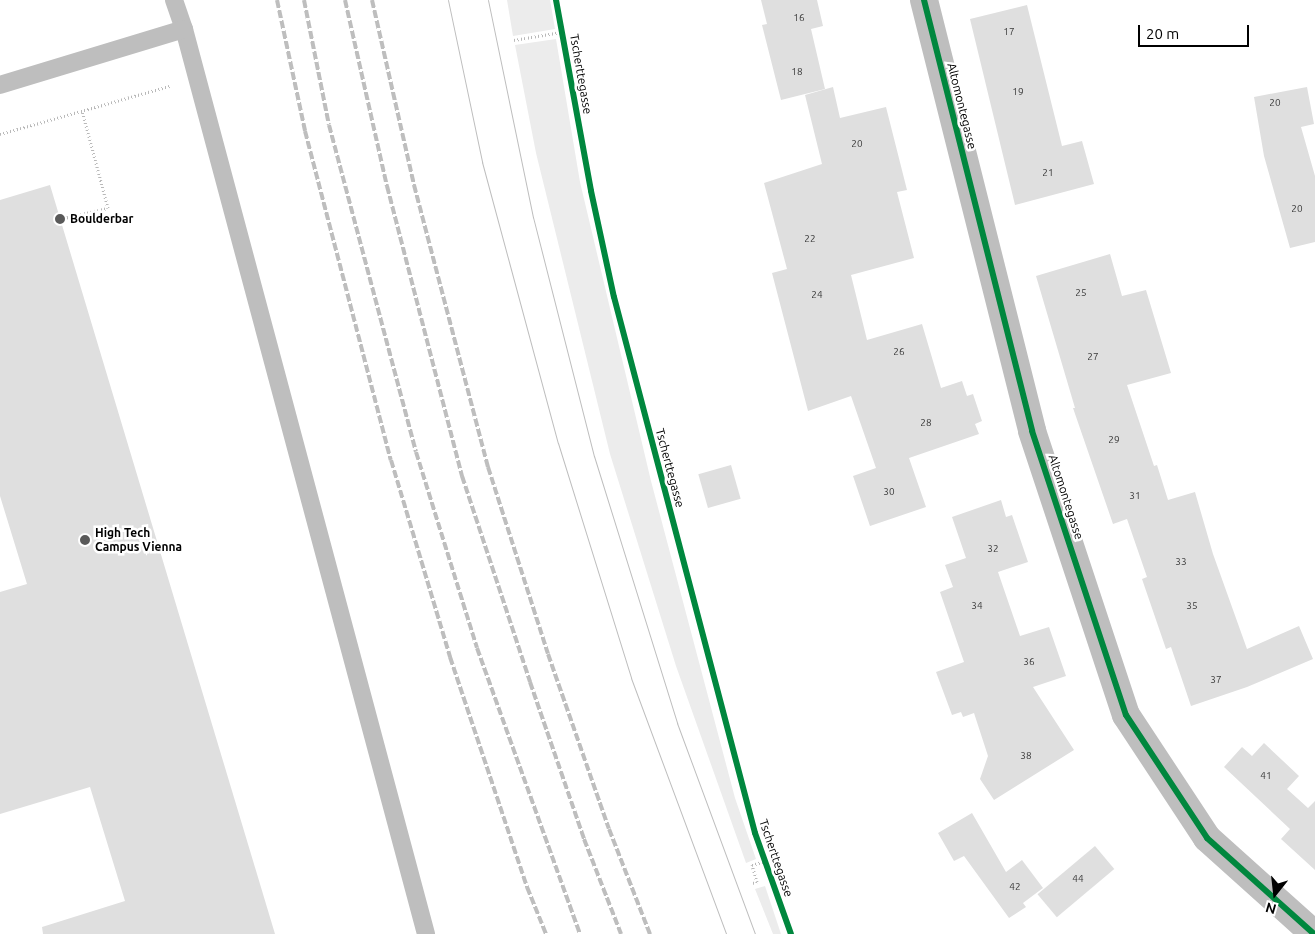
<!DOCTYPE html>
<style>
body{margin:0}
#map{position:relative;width:1315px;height:934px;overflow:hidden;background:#fff;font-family:Ubuntu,sans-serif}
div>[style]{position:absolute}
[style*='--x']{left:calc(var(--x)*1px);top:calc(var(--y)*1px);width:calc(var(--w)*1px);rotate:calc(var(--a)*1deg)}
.green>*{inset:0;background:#ececec}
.building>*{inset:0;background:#dfdfdf;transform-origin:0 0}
.path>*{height:3px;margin-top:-1.5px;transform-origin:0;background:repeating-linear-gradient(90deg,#b9b9b9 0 1px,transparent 0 3.5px)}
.lane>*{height:18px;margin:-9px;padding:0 9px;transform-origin:9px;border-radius:9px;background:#bebebe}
.street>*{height:28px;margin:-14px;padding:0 14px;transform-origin:14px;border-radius:14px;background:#bebebe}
.tram>*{height:1px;margin:-0.5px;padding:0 0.5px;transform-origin:0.5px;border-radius:0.5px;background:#bebebe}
.rail>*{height:4px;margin-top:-2px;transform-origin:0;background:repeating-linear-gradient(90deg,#bebebe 0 8px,transparent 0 10.5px)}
.cycleway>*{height:6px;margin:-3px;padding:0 3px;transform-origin:3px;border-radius:3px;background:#00873e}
.dots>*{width:14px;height:14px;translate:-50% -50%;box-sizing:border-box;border:2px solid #fff;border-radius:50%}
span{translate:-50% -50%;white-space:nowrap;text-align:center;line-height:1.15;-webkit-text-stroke:5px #fff;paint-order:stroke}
.number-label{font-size:10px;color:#383838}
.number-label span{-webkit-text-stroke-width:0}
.street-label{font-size:12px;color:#000}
.poi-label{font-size:12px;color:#000;font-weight:700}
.left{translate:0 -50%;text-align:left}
.north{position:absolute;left:1250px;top:869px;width:50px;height:50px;-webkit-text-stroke:4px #fff;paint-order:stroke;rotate:196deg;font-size:14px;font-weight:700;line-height:20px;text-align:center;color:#000}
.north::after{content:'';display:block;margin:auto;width:18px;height:22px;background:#000;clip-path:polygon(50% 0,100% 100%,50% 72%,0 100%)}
.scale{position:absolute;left:1138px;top:25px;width:111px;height:22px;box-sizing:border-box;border:2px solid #000;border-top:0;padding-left:6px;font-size:15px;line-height:18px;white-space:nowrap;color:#000;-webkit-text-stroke:4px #fff;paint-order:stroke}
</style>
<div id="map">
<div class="green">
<i style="clip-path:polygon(507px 0,550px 0,555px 29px,513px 36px)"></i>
<i style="clip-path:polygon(556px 39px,580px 182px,651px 481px,735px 798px,756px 859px,746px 863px,676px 666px,610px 454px,536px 153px,515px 45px)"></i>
<i style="clip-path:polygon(765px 886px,781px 934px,773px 934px,755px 889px)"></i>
</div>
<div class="building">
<i style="clip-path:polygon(761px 0,817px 0,823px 26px,811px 29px,825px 89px,781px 100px,762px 25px,767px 24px)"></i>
<i style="clip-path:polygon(1027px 5px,1062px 146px,1082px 141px,1094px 184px,1015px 205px,970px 19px)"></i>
<i style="clip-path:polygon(833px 87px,840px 118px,886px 107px,907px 190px,897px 192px,914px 258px,851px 275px,867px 340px,922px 324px,941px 388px,962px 381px,967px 396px,973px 394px,982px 421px,975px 424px,979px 434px,909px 458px,926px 507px,870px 526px,853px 476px,876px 468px,851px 396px,808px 411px,772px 273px,787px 269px,764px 183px,822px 164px,805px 95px)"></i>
<i style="clip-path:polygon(1307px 87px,1314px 124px,1301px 127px,1315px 176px,1315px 242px,1290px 248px,1264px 156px,1254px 97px)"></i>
<i style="clip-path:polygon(50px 185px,275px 934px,43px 934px,42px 927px,125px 901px,90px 787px,0 814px,0 592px,27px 584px,0 496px,0 200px)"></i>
<i style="clip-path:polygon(1110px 254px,1122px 296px,1146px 290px,1171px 373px,1127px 385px,1154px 466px,1157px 465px,1168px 500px,1195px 492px,1213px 554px,1247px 649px,1299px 626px,1313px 659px,1247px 687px,1191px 706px,1171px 647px,1166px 649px,1142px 579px,1147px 577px,1127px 519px,1113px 524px,1073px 408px,1075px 408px,1036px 276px)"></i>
<i style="left:731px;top:465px;width:35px;height:34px;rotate:74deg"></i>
<i style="clip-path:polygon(1001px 500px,1006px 517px,1012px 515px,1028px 562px,998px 572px,1020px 636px,1049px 627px,1066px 676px,1033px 687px,1074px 750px,994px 800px,980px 779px,988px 756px,974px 713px,963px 717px,961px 712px,952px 715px,936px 672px,964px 662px,940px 592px,953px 587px,945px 565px,966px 558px,952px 517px)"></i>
<i style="clip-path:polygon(1264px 743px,1299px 776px,1287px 789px,1308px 808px,1315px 801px,1315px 870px,1281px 839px,1290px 829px,1224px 767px,1242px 747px,1252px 756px)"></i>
<i style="clip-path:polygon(972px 813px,1006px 872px,1022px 860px,1043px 888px,1023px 903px,1026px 907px,1009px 918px,964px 856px,954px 861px,938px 833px)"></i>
<i style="left:1095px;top:846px;width:30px;height:75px;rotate:50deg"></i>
</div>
<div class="path">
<i style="--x:514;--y:40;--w:48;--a:-9.7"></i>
<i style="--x:0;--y:134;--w:177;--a:-15.8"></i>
<i style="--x:60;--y:219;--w:49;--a:-12.9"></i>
<i style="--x:108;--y:208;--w:101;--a:-104.9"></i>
<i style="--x:753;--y:883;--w:4;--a:-14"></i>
<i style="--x:757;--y:882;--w:18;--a:-106"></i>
<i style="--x:752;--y:865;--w:14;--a:-17"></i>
</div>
<div class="lane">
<i style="--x:174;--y:0;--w:31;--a:71"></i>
<i style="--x:184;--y:29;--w:937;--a:75.03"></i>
<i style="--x:0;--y:85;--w:192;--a:-16.9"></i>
</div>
<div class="street">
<i style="--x:924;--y:0;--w:444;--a:75.9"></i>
<i style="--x:1032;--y:431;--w:299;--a:71.7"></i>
<i style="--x:1126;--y:715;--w:147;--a:56.6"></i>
<i style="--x:1207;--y:838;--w:144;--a:41.9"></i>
</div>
<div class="tram">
<i style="--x:448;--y:0;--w:166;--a:78.1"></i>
<i style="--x:482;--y:162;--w:291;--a:74.9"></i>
<i style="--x:558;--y:443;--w:246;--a:72.7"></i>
<i style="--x:631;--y:678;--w:273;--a:69.6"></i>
<i style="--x:488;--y:0;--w:222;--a:78.3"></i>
<i style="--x:533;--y:217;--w:247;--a:75.7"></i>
<i style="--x:594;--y:456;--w:280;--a:72.7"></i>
<i style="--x:677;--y:723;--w:225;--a:69.7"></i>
</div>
<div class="rail">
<i style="--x:277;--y:0;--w:134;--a:77.9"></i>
<i style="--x:305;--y:131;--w:340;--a:75.4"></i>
<i style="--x:391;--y:460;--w:206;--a:73.3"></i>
<i style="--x:450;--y:657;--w:243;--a:71.5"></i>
<i style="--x:527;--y:887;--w:51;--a:68"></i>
<i style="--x:304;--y:0;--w:127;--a:78.7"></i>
<i style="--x:329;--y:125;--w:338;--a:75.1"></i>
<i style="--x:416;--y:452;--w:205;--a:72.7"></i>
<i style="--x:477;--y:648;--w:304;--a:70.2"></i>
<i style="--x:345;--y:0;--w:191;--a:77.3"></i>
<i style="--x:387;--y:186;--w:300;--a:75.5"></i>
<i style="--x:462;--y:476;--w:217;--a:71.7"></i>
<i style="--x:530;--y:682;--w:166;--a:71"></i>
<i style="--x:584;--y:839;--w:102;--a:68.7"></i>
<i style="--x:372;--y:0;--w:190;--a:77.2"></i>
<i style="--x:414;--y:185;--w:292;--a:75.3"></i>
<i style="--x:488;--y:467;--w:196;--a:72.2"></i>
<i style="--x:548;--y:654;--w:185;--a:70.8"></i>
<i style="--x:609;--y:829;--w:113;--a:68.7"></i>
</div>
<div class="cycleway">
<i style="--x:556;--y:0;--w:194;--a:79.6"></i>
<i style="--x:591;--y:191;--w:108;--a:77.8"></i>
<i style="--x:614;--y:297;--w:554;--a:75.26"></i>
<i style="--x:755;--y:833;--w:107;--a:70.4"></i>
<i style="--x:924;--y:0;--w:444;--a:75.9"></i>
<i style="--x:1032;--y:431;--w:299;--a:71.7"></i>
<i style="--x:1126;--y:715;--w:147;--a:56.6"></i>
<i style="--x:1207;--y:838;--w:144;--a:41.9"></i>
</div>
<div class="dots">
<i style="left:60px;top:219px;background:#595959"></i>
<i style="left:85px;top:540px;background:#595959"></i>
</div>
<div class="number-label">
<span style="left:799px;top:18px">16</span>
<span style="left:1009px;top:32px">17</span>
<span style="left:797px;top:72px">18</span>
<span style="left:1018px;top:92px">19</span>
<span style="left:1275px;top:103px">20</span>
<span style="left:857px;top:144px">20</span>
<span style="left:1048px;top:173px">21</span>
<span style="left:1297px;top:209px">20</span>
<span style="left:810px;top:239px">22</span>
<span style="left:1081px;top:293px">25</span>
<span style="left:817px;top:295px">24</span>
<span style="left:899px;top:352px">26</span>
<span style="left:1093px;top:357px">27</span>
<span style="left:926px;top:423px">28</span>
<span style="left:1114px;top:440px">29</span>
<span style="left:889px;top:492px">30</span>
<span style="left:1135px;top:496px">31</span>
<span style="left:993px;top:549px">32</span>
<span style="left:1181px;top:562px">33</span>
<span style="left:977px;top:606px">34</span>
<span style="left:1192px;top:606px">35</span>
<span style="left:1029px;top:662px">36</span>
<span style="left:1216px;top:680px">37</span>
<span style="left:1026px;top:756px">38</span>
<span style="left:1266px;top:776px">41</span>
<span style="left:1078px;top:879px">44</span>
<span style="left:1015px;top:887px">42</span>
</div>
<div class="street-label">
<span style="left:581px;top:74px;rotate:80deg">Tscherttegasse</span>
<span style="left:962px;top:106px;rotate:76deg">Altomontegasse</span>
<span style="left:670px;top:468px;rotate:75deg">Tscherttegasse</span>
<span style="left:1066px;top:497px;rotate:72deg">Altomontegasse</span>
<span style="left:776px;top:858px;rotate:71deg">Tscherttegasse</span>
</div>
<div class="poi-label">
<span class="left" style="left:70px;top:219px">Boulderbar</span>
<span class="left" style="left:95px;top:540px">High Tech<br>Campus Vienna</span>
</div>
<div class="north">N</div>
<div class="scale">20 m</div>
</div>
